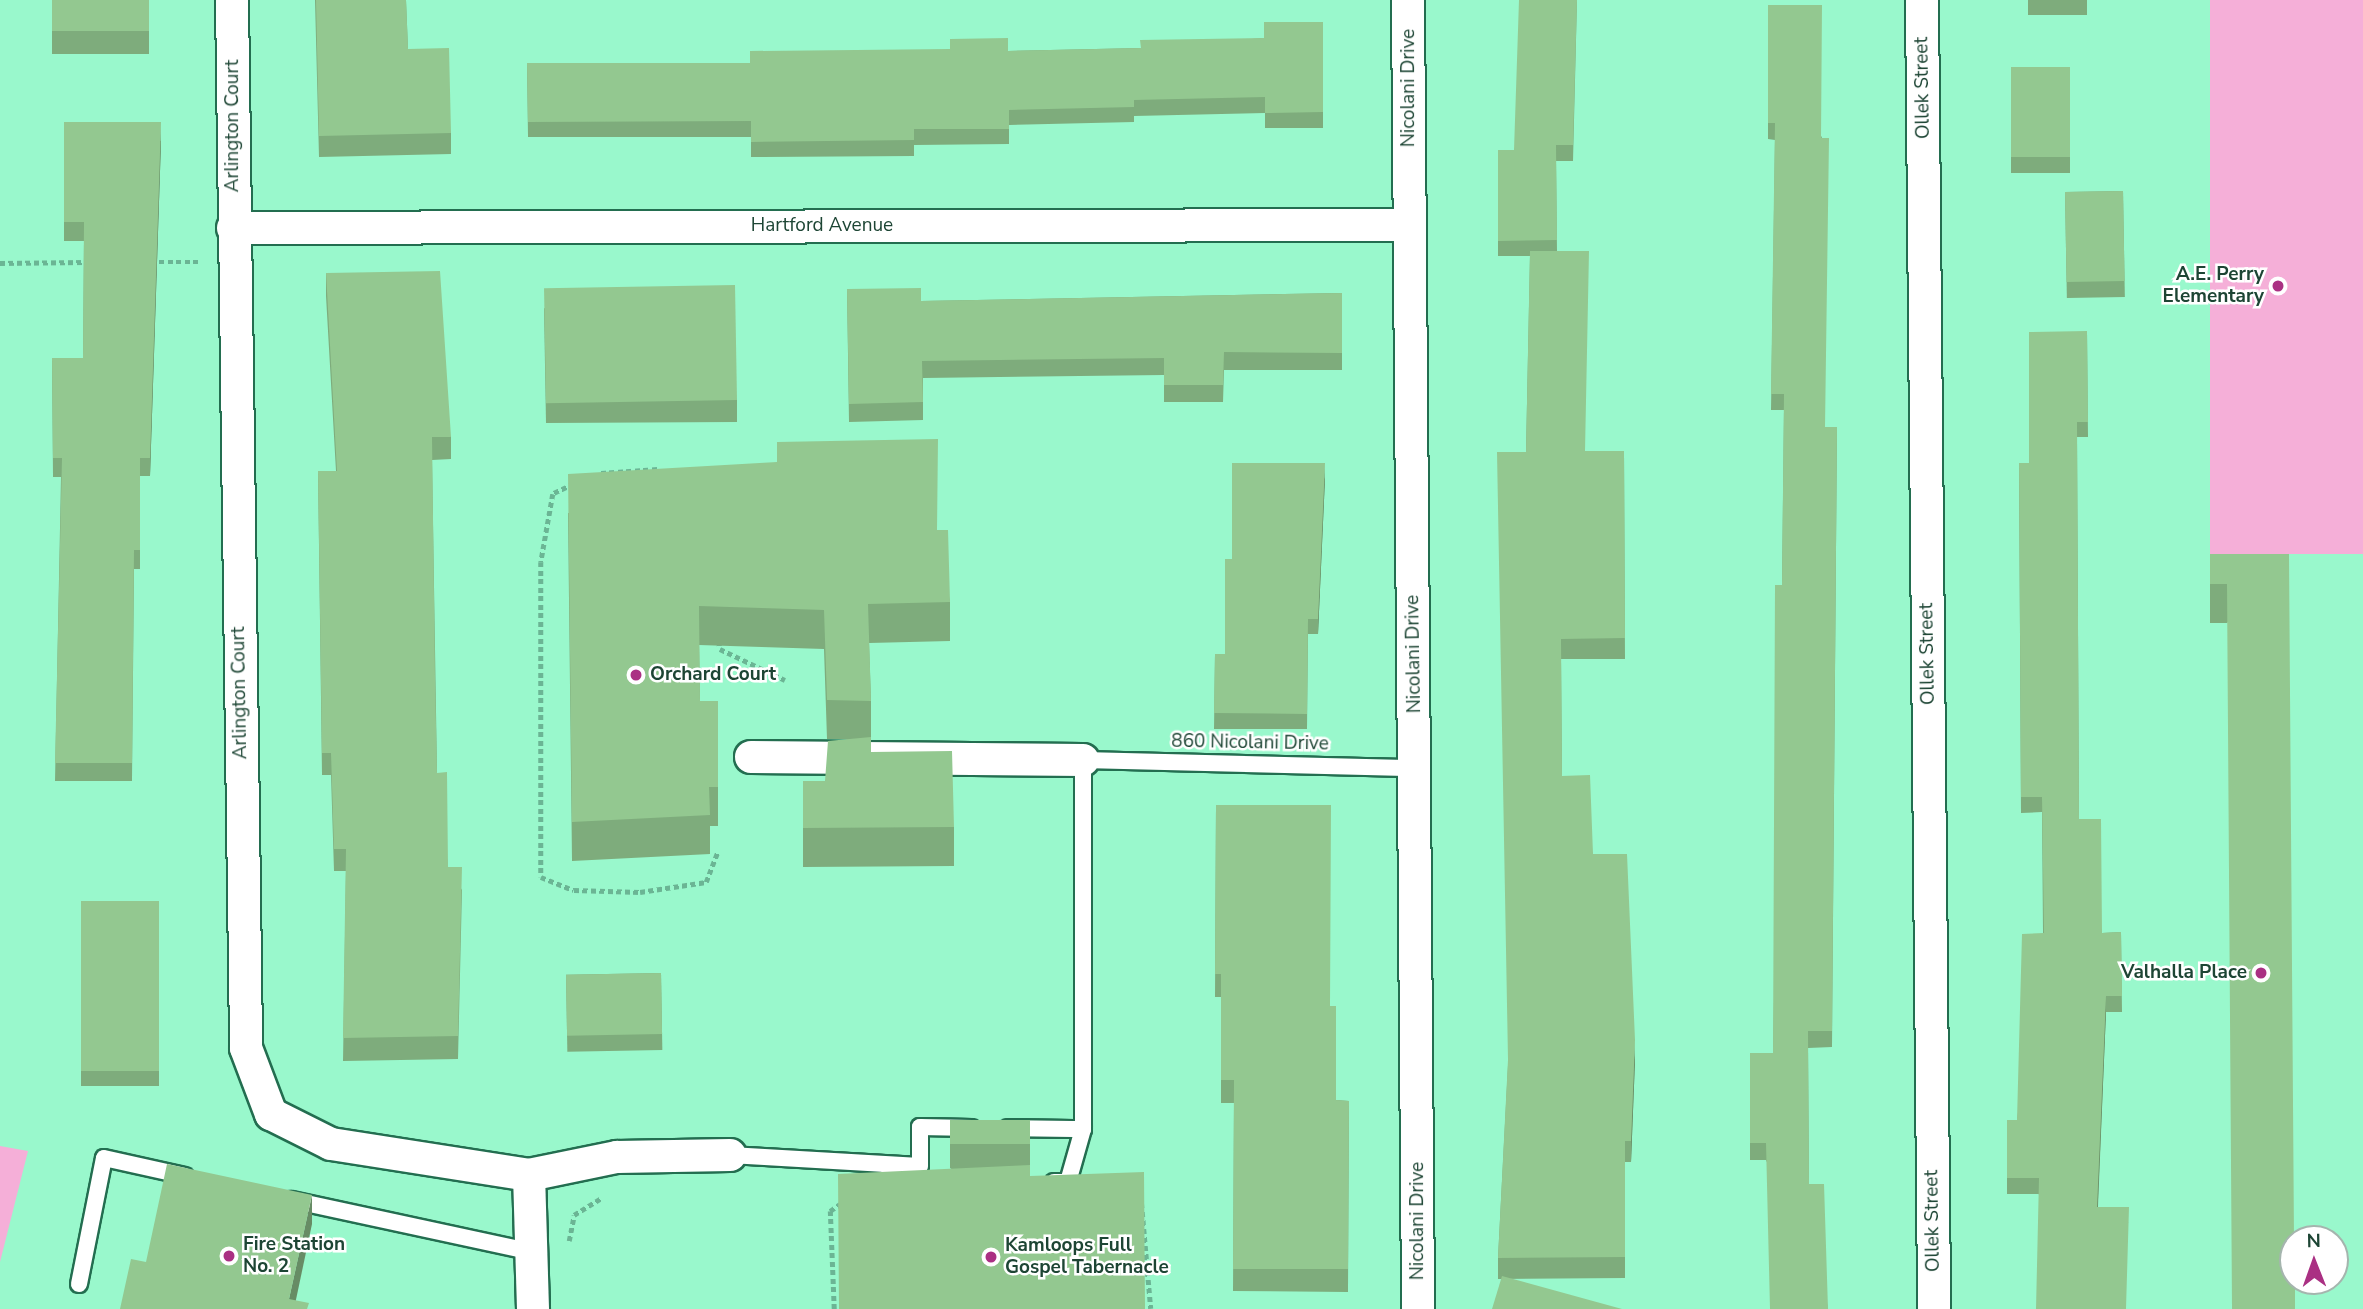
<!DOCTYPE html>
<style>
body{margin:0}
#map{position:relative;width:2363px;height:1309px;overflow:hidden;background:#99f8cc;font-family:"Nunito Sans",sans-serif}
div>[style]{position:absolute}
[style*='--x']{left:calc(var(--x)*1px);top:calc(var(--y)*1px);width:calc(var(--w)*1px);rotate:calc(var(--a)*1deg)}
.green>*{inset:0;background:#f5afd8;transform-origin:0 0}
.path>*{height:4.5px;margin-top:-2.25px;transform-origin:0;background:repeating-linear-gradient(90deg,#6bb594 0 5px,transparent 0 8.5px)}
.roads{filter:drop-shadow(2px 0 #236e50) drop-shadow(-2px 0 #236e50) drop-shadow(0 2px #236e50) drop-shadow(0 -2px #236e50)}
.lane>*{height:16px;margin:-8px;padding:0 8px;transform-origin:8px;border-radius:8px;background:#fff}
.street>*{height:32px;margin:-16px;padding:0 16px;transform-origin:16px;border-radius:16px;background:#fff}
.wall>*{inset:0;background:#7eac7c;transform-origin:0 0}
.shaded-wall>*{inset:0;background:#678c65}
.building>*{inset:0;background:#93c890;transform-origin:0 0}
.dots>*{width:19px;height:19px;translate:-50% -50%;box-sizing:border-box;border:4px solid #fff;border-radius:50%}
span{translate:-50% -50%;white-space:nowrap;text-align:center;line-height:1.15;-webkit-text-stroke:5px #fff;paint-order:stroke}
.street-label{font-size:19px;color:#1d4534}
.poi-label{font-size:19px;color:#1d4534;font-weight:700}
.right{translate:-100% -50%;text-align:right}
.left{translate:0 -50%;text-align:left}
.north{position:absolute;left:2279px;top:1225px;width:70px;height:70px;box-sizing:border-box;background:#fff;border:2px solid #a5b5ae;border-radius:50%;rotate:359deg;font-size:19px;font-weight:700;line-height:28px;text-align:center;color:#1d4534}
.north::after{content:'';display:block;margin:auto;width:24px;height:32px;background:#aa3083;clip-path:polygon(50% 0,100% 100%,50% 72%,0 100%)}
</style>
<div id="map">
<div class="green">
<i style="left:2210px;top:0;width:153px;height:554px"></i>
<i style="clip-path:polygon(0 1146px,28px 1151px,0 1262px)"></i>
</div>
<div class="path">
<i style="--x:151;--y:262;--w:51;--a:0"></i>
<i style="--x:0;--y:263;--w:87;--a:-0.7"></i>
<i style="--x:601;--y:473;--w:57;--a:-4"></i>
<i style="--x:574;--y:484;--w:23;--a:155"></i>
<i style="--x:553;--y:494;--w:69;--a:100"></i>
<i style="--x:541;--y:562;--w:315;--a:90"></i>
<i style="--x:541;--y:877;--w:35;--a:22"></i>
<i style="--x:574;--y:890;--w:66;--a:1.7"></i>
<i style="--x:640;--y:892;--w:67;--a:-8.6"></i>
<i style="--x:706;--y:882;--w:33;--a:-69"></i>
<i style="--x:719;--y:641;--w:8;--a:83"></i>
<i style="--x:720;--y:649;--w:72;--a:25.5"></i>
<i style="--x:1141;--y:1195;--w:114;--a:85"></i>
<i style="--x:569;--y:1241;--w:26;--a:-79"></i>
<i style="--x:574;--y:1215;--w:31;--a:-32"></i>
<i style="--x:834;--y:1309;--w:98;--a:-92.3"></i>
<i style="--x:830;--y:1211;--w:12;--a:-35"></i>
</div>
<div class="roads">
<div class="lane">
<i style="--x:1008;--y:1128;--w:75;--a:0.8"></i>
<i style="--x:730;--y:1155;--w:190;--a:3.3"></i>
<i style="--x:920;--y:1166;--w:39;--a:-90"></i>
<i style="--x:920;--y:1127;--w:52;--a:1.1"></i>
<i style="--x:886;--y:1165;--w:31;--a:38"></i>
<i style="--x:1054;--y:1182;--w:14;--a:0"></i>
<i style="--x:1068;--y:1182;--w:55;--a:-74.2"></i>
<i style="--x:1083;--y:1129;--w:369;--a:-90"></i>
<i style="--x:1083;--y:760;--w:333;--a:1.4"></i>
<i style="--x:292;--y:1200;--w:246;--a:12.2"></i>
<i style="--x:79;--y:1284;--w:128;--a:-78.8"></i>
<i style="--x:104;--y:1158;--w:83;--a:12.5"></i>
</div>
<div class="street">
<i style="--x:232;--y:0;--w:1048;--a:89.23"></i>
<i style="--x:246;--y:1048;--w:71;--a:69.3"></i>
<i style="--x:271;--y:1114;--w:67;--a:26.6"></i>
<i style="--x:331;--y:1144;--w:200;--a:8.9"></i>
<i style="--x:1408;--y:0;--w:1309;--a:89.56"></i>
<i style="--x:1922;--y:0;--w:1309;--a:89.47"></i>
<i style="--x:233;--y:228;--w:1177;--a:-0.15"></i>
<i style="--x:751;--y:757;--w:332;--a:0.5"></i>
<i style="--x:533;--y:1309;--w:134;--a:-91.7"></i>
<i style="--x:529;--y:1175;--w:90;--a:-11.6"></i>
<i style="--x:617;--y:1157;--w:113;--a:-1"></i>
</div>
</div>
<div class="wall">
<i style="left:52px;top:0;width:97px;height:54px"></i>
<i style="clip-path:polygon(315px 0,406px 0,408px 49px,451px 133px,451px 154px,319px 157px)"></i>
<i style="clip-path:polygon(1577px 0,1573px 161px,1556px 161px,1557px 251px,1585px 451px,1624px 451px,1625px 659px,1561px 659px,1562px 776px,1593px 854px,1635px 1060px,1631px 1162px,1625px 1162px,1625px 1278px,1498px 1279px,1498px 1258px,1508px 1065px,1526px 452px,1530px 256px,1498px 256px,1498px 150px,1514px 150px)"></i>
<i style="left:2028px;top:0;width:59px;height:15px"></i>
<i style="clip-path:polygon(1768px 5px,1822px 138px,1825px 427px,1837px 427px,1832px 1047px,1808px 1048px,1809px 1184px,1828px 1309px,1766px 1160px,1750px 1160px,1750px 1053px,1773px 1053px,1782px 585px,1784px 410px,1771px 410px,1775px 140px,1768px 139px)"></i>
<i style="clip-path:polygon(1323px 22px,1323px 128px,1265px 128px,1265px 113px,1134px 116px,1134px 122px,1009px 125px,1009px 144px,914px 145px,914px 156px,751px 157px,751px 137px,528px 137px,527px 63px,750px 63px,1008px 51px,1141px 48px,1264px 38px)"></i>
<i style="left:2011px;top:67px;width:59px;height:106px"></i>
<i style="clip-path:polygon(64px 122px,161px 141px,150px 476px,140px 476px,140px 569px,134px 569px,132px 781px,55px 781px,61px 477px,53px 477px,52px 358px,83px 358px,84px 241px,64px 241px)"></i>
<i style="left:2123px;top:191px;width:106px;height:58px;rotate:89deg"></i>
<i style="clip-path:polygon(326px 273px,451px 437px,451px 459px,432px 460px,437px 773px,448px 867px,462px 890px,458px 1059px,343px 1061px,346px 871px,334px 871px,331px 775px,322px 775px,318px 471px,336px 471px,326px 296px)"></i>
<i style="clip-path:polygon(847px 289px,921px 301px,1342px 293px,1342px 370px,1224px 370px,1223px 402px,1164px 402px,1164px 375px,923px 378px,923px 420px,849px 422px)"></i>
<i style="clip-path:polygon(544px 308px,737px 400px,737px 422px,546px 423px)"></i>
<i style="clip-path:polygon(2087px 331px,2088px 437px,2077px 437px,2079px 819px,2102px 933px,2121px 932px,2122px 1012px,2106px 1012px,2098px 1207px,2129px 1223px,2038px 1194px,2007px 1194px,2007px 1120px,2017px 1120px,2043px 933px,2042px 812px,2021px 813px,2019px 463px,2029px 463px)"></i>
<i style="clip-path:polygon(1325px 478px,1318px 634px,1308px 634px,1307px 729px,1214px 729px,1215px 654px,1225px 654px,1232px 559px)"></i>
<i style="clip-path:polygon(568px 513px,937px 530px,950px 602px,950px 641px,869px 643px,871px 701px,871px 752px,954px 827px,954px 866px,803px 867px,803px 781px,825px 781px,847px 739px,827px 739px,824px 649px,699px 645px,700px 701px,718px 701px,718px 826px,710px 826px,710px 854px,572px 861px)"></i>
<i style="clip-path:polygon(2210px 554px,2289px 554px,2227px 623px,2210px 623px)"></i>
<i style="clip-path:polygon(1216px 805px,1330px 1006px,1336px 1100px,1349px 1101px,1348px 1292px,1233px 1291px,1234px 1103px,1221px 1103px,1221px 997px,1215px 997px)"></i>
<i style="left:81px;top:901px;width:78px;height:185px"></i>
<i style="left:661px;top:973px;width:77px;height:95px;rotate:89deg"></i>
<i style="clip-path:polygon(1030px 1120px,1030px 1176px,1145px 1309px,950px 1168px,950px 1121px)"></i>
</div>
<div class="shaded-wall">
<i style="clip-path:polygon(161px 122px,161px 141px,150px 476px,150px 458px)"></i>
<i style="clip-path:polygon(1325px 463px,1325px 478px,1318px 634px,1318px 619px)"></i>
<i style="clip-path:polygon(2106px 996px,2106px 1012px,2097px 1223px,2097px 1207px)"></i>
<i style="clip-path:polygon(1635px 1040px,1635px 1060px,1631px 1162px,1631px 1141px)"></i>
<i style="clip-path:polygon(312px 1195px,312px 1224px,294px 1309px,289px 1299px)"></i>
</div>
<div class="building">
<i style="left:52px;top:0;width:97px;height:31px"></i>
<i style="clip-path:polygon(316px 0,406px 0,408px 49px,449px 48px,451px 133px,319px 136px)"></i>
<i style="clip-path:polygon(1519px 0,1577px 0,1573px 145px,1556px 145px,1557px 240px,1498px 241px,1498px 150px,1514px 150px)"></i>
<i style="clip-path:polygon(1768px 5px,1822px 5px,1821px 138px,1829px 138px,1825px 427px,1837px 427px,1832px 1031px,1808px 1031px,1809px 1184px,1824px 1184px,1828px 1309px,1770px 1309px,1766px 1143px,1750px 1143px,1750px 1053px,1773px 1053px,1775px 585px,1782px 585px,1784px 394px,1771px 394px,1775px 123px,1768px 123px)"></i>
<i style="clip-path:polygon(1264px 22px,1323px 22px,1323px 112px,1265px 113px,1265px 97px,1134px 100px,1134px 107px,1009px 110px,1009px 129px,914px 129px,914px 140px,751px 142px,751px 121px,528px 122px,527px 63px,750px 63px,750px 51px,950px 49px,950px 39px,1008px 38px,1008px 51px,1141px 48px,1140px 40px,1264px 38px)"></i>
<i style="left:2011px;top:67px;width:59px;height:90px"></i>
<i style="clip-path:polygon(64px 122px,161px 122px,150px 458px,140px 458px,140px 550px,134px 550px,132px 763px,55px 763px,62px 458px,53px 458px,52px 358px,83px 358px,84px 222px,64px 222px)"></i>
<i style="left:2123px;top:191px;width:90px;height:58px;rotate:89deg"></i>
<i style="clip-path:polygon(1530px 251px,1589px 251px,1585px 451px,1624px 451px,1625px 638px,1561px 639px,1562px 776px,1590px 775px,1593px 854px,1627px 854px,1635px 1040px,1631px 1141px,1625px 1141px,1625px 1257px,1498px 1258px,1508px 1060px,1497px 452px,1526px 452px)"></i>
<i style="clip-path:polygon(440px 271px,451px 437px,432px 437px,435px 677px,437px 773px,447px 772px,448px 867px,462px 867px,458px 1036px,343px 1038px,346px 849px,334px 849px,331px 753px,322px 753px,318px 471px,337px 471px,326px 273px)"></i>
<i style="left:735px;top:285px;width:115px;height:191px;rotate:89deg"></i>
<i style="clip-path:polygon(921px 288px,921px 301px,1342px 293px,1342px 353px,1224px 352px,1223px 385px,1164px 385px,1164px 358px,922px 361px,923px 402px,849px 404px,847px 289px)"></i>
<i style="clip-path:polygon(2087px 331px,2088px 422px,2077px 422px,2079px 819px,2101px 819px,2102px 933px,2121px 932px,2122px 996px,2106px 996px,2097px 1207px,2129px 1207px,2126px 1309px,2036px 1309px,2039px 1178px,2007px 1178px,2007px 1120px,2017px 1120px,2022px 934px,2044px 933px,2042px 797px,2021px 797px,2019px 463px,2029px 463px,2029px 332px)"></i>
<i style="clip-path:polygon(938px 439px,937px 530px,948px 530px,950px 602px,868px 604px,871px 701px,827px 700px,824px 610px,699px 606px,700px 701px,718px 701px,718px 787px,709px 787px,710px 815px,572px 822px,568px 474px,777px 462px,777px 442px)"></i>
<i style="clip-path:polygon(1232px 463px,1325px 463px,1318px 619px,1308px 619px,1307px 714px,1214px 713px,1215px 654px,1225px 654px,1225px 559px,1232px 559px)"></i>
<i style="clip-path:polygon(2210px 554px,2289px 554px,2294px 1239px,2293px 1239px,2293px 1281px,2295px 1281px,2295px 1309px,2232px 1309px,2227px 584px,2210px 584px)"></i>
<i style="clip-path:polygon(871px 737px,871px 752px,952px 751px,954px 827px,803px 828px,803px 781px,825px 781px,828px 741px)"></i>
<i style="clip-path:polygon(1216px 805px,1331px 805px,1330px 1006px,1336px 1006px,1336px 1100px,1349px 1101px,1348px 1269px,1233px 1269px,1234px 1080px,1221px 1080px,1221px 974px,1215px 974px)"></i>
<i style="left:81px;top:901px;width:78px;height:170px"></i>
<i style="left:661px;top:973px;width:61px;height:95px;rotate:89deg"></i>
<i style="left:1030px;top:1120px;width:24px;height:80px;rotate:90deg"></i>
<i style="clip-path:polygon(167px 1164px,312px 1195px,289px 1299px,309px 1303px,307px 1309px,120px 1309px,131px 1259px,146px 1262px)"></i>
<i style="clip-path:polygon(1030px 1165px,1030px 1176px,1144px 1172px,1145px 1309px,839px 1309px,838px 1174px)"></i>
<i style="clip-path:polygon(1502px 1276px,1622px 1309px,1492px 1309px)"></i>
</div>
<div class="dots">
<i style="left:2278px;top:286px;background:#aa3083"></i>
<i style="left:636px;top:675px;background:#aa3083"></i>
<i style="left:2261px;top:973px;background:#aa3083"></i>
<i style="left:229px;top:1256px;background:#aa3083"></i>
<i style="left:991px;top:1257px;background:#aa3083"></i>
</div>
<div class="street-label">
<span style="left:1409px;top:88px;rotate:-90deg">Nicolani Drive</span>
<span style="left:1923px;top:88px;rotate:-91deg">Ollek Street</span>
<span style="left:233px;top:126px;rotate:-90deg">Arlington Court</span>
<span style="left:822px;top:226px">Hartford Avenue</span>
<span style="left:1414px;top:654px;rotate:-91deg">Nicolani Drive</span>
<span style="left:1928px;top:654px;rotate:-91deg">Ollek Street</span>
<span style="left:240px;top:693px;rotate:-91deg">Arlington Court</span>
<span style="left:1250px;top:743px;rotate:1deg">860 Nicolani Drive</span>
<span style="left:1418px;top:1221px;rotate:-90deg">Nicolani Drive</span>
<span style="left:1933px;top:1221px;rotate:-91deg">Ollek Street</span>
</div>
<div class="poi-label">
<span class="right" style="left:2264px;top:286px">A.E. Perry<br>Elementary</span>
<span class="left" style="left:650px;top:675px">Orchard Court</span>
<span class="right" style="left:2247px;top:973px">Valhalla Place</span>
<span class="left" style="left:243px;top:1256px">Fire Station<br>No. 2</span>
<span class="left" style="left:1005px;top:1257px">Kamloops Full<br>Gospel Tabernacle</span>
</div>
<div class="north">N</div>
</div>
